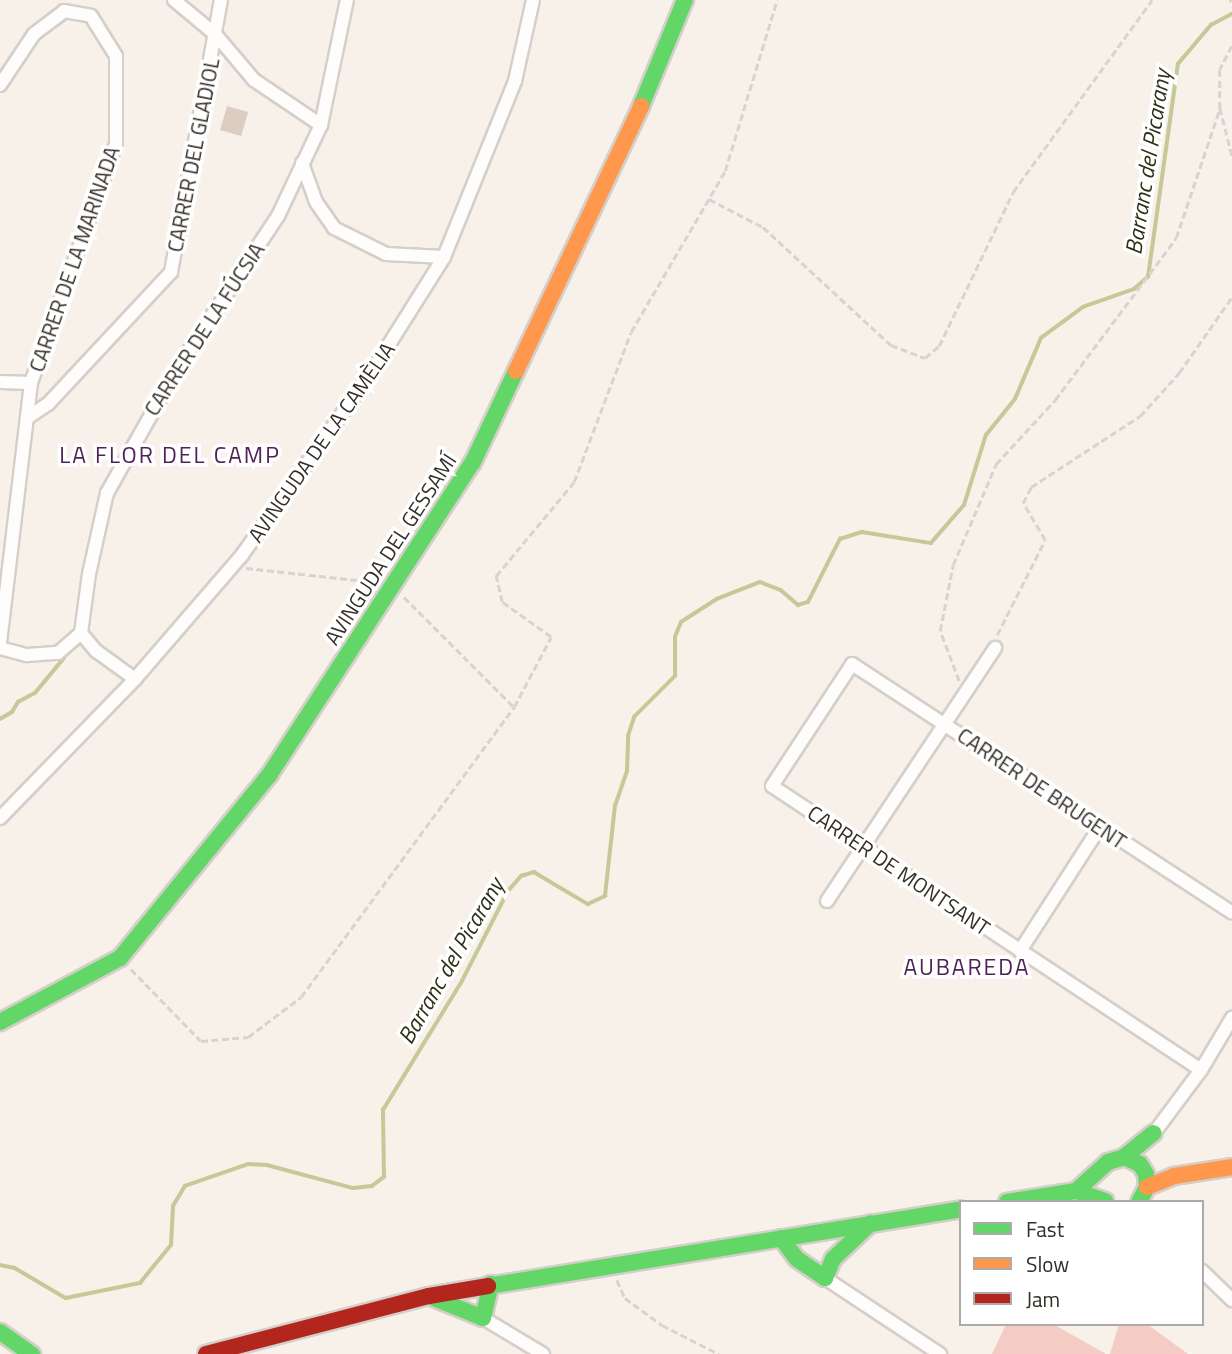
<!DOCTYPE html>
<meta charset="utf-8">
<style>
body{margin:0}
#map{position:relative;width:1232px;height:1354px;overflow:hidden;background:#f7f1ea;font-family:"Titillium Web",sans-serif}
div>[style]{position:absolute}
[style*='--x']{left:calc(var(--x)*1px);top:calc(var(--y)*1px);width:calc(var(--w)*1px);rotate:calc(var(--a)*1deg)}
.green>*{inset:0;background:#f4ccc4}
.stream>*{height:3.5px;margin:-1.75px;padding:0 1.75px;transform-origin:1.75px;border-radius:1.75px;background:#c5c997}
.building>*{inset:0;background:#dccdc3;transform-origin:0 0}
.path>*{height:2.5px;margin-top:-1.25px;transform-origin:0;background:repeating-linear-gradient(90deg,#d6d4d1 0 7px,transparent 0 10.5px)}
.roads{filter:drop-shadow(2px 0 #d4cfc8) drop-shadow(-2px 0 #d4cfc8) drop-shadow(0 2px #d4cfc8) drop-shadow(0 -2px #d4cfc8)}
.street>*{height:12px;margin:-6px;padding:0 6px;transform-origin:6px;border-radius:6px;background:#fefdfc}
.fast>*{height:16px;margin:-8px;padding:0 8px;transform-origin:8px;border-radius:8px;background:#63d668}
.slow>*{height:16px;margin:-8px;padding:0 8px;transform-origin:8px;border-radius:8px;background:#ff974d}
.jam>*{height:16px;margin:-8px;padding:0 8px;transform-origin:8px;border-radius:8px;background:#b3261e}
span{translate:-50% -50%;white-space:nowrap;text-align:center;line-height:1.15;-webkit-text-stroke:7px #fff;paint-order:stroke}
.street-label{font-size:21px;color:#332e27}
.water-label{font-size:23px;color:#2d3012;font-style:italic}
.neighbourhood-label{font-size:23px;color:#4e2256;letter-spacing:2px}
.legend{position:absolute;left:959px;top:1200px;width:245px;height:126px;box-sizing:border-box;background:#fff;border:2px solid #adaba9;margin:0;padding:9px 12px;list-style:none;font-size:21px;color:#332e27}
.legend li{display:flex;align-items:center;gap:14px;height:35px}
.legend b{width:35px;border:2px solid #adaba9}
</style>
<div id="map">
<div class="green">
<i style="clip-path:polygon(1006px 1324px,1053px 1324px,1106px 1354px,992px 1354px)"></i>
<i style="clip-path:polygon(1119px 1324px,1147px 1324px,1188px 1354px,1110px 1354px)"></i>
</div>
<div class="stream">
<i style="--x:0;--y:719;--w:14;--a:-30"></i>
<i style="--x:12;--y:712;--w:12;--a:-59"></i>
<i style="--x:18;--y:702;--w:19;--a:-28"></i>
<i style="--x:35;--y:693;--w:45;--a:-50.4"></i>
<i style="--x:0;--y:1265;--w:15;--a:11"></i>
<i style="--x:15;--y:1268;--w:59;--a:30.5"></i>
<i style="--x:66;--y:1298;--w:76;--a:-11.5"></i>
<i style="--x:140;--y:1283;--w:49;--a:-50.8"></i>
<i style="--x:171;--y:1245;--w:39;--a:-87"></i>
<i style="--x:173;--y:1206;--w:23;--a:-59"></i>
<i style="--x:185;--y:1186;--w:67;--a:-19.2"></i>
<i style="--x:248;--y:1164;--w:19;--a:3"></i>
<i style="--x:267;--y:1165;--w:89;--a:15"></i>
<i style="--x:353;--y:1188;--w:19;--a:-6"></i>
<i style="--x:372;--y:1186;--w:15;--a:-37"></i>
<i style="--x:384;--y:1177;--w:67;--a:-90.9"></i>
<i style="--x:383;--y:1110;--w:151;--a:-58.5"></i>
<i style="--x:462;--y:981;--w:101;--a:-62.9"></i>
<i style="--x:508;--y:891;--w:20;--a:-49"></i>
<i style="--x:521;--y:876;--w:14;--a:-17"></i>
<i style="--x:534;--y:872;--w:63;--a:30.7"></i>
<i style="--x:588;--y:904;--w:19;--a:-25"></i>
<i style="--x:605;--y:896;--w:91;--a:-83.7"></i>
<i style="--x:615;--y:806;--w:37;--a:-71"></i>
<i style="--x:627;--y:771;--w:35;--a:-88"></i>
<i style="--x:628;--y:736;--w:20;--a:-72"></i>
<i style="--x:634;--y:717;--w:58;--a:-45"></i>
<i style="--x:675;--y:676;--w:39;--a:-90"></i>
<i style="--x:675;--y:637;--w:16;--a:-68"></i>
<i style="--x:681;--y:622;--w:43;--a:-32.6"></i>
<i style="--x:717;--y:599;--w:46;--a:-21.6"></i>
<i style="--x:760;--y:582;--w:22;--a:21"></i>
<i style="--x:781;--y:590;--w:23;--a:41"></i>
<i style="--x:798;--y:605;--w:10;--a:-17"></i>
<i style="--x:808;--y:602;--w:71;--a:-63.1"></i>
<i style="--x:840;--y:539;--w:23;--a:-18"></i>
<i style="--x:862;--y:532;--w:70;--a:9.1"></i>
<i style="--x:931;--y:543;--w:50;--a:-49"></i>
<i style="--x:964;--y:505;--w:73;--a:-72.6"></i>
<i style="--x:986;--y:435;--w:46;--a:-51.1"></i>
<i style="--x:1015;--y:399;--w:66;--a:-66.9"></i>
<i style="--x:1041;--y:338;--w:52;--a:-36.4"></i>
<i style="--x:1083;--y:307;--w:54;--a:-19.4"></i>
<i style="--x:1134;--y:289;--w:18;--a:-41"></i>
<i style="--x:1148;--y:277;--w:215;--a:-82"></i>
<i style="--x:1178;--y:64;--w:51;--a:-49.8"></i>
<i style="--x:1211;--y:25;--w:24;--a:-28"></i>
</div>
<div class="building">
<i style="left:227px;top:106px;width:22px;height:25px;rotate:16deg"></i>
</div>
<div class="path">
<i style="--x:1229;--y:0;--w:3;--a:18"></i>
<i style="--x:1232;--y:46;--w:27;--a:117"></i>
<i style="--x:1220;--y:70;--w:38;--a:90"></i>
<i style="--x:1220;--y:108;--w:49;--a:75.7"></i>
<i style="--x:709;--y:199;--w:61;--a:27.4"></i>
<i style="--x:763;--y:227;--w:174;--a:42.7"></i>
<i style="--x:891;--y:345;--w:36;--a:21"></i>
<i style="--x:925;--y:358;--w:18;--a:-41"></i>
<i style="--x:939;--y:346;--w:171;--a:-64.3"></i>
<i style="--x:1013;--y:192;--w:237;--a:-54.1"></i>
<i style="--x:246;--y:568;--w:130;--a:6.2"></i>
<i style="--x:404;--y:597;--w:154;--a:45"></i>
<i style="--x:997;--y:635;--w:106;--a:-63.2"></i>
<i style="--x:1045;--y:540;--w:43;--a:-120.7"></i>
<i style="--x:1023;--y:503;--w:18;--a:-63"></i>
<i style="--x:1031;--y:487;--w:130;--a:-33.1"></i>
<i style="--x:1140;--y:416;--w:58;--a:-47.8"></i>
<i style="--x:1179;--y:373;--w:93;--a:-55.1"></i>
<i style="--x:959;--y:681;--w:53;--a:-110.8"></i>
<i style="--x:940;--y:631;--w:67;--a:-78.9"></i>
<i style="--x:953;--y:565;--w:110;--a:-66.9"></i>
<i style="--x:996;--y:464;--w:87;--a:-47.3"></i>
<i style="--x:1055;--y:400;--w:202;--a:-53.2"></i>
<i style="--x:1176;--y:238;--w:137;--a:-71.3"></i>
<i style="--x:131;--y:969;--w:100;--a:45.8"></i>
<i style="--x:201;--y:1041;--w:47;--a:-4.9"></i>
<i style="--x:248;--y:1037;--w:66;--a:-37"></i>
<i style="--x:301;--y:997;--w:360;--a:-53.7"></i>
<i style="--x:514;--y:707;--w:79;--a:-62.1"></i>
<i style="--x:551;--y:637;--w:60;--a:-144.5"></i>
<i style="--x:502;--y:602;--w:27;--a:-103"></i>
<i style="--x:496;--y:576;--w:122;--a:-50.3"></i>
<i style="--x:574;--y:482;--w:160;--a:-69.2"></i>
<i style="--x:631;--y:332;--w:186;--a:-59.7"></i>
<i style="--x:725;--y:171;--w:179;--a:-73.1"></i>
<i style="--x:617;--y:1280;--w:20;--a:66"></i>
<i style="--x:625;--y:1298;--w:46;--a:36.1"></i>
<i style="--x:662;--y:1325;--w:64;--a:27"></i>
</div>
<div class="roads">
<div class="street">
<i style="--x:174;--y:0;--w:55;--a:39.8"></i>
<i style="--x:216;--y:35;--w:59;--a:49.8"></i>
<i style="--x:254;--y:80;--w:81;--a:33.9"></i>
<i style="--x:0;--y:85;--w:61;--a:-56.3"></i>
<i style="--x:34;--y:34;--w:38;--a:-37"></i>
<i style="--x:64;--y:11;--w:27;--a:10"></i>
<i style="--x:91;--y:16;--w:47;--a:58"></i>
<i style="--x:116;--y:56;--w:88;--a:90"></i>
<i style="--x:116;--y:144;--w:254;--a:109.6"></i>
<i style="--x:31;--y:383;--w:262;--a:96.8"></i>
<i style="--x:302;--y:163;--w:41;--a:70.3"></i>
<i style="--x:316;--y:202;--w:32;--a:55"></i>
<i style="--x:334;--y:228;--w:58;--a:26.6"></i>
<i style="--x:386;--y:254;--w:58;--a:3"></i>
<i style="--x:0;--y:382;--w:31;--a:2"></i>
<i style="--x:27;--y:418;--w:25;--a:-34"></i>
<i style="--x:48;--y:404;--w:180;--a:-47"></i>
<i style="--x:171;--y:272;--w:277;--a:-79.6"></i>
<i style="--x:0;--y:648;--w:28;--a:15"></i>
<i style="--x:27;--y:655;--w:31;--a:-4"></i>
<i style="--x:58;--y:653;--w:30;--a:-41"></i>
<i style="--x:135;--y:679;--w:48;--a:-144.3"></i>
<i style="--x:96;--y:651;--w:23;--a:-130"></i>
<i style="--x:81;--y:633;--w:60;--a:-82.3"></i>
<i style="--x:89;--y:574;--w:83;--a:-77.5"></i>
<i style="--x:107;--y:493;--w:145;--a:-60.6"></i>
<i style="--x:178;--y:367;--w:181;--a:-56.5"></i>
<i style="--x:278;--y:216;--w:101;--a:-64.7"></i>
<i style="--x:321;--y:125;--w:128;--a:-78.3"></i>
<i style="--x:0;--y:818;--w:194;--a:-45.8"></i>
<i style="--x:135;--y:679;--w:164;--a:-49.2"></i>
<i style="--x:242;--y:555;--w:223;--a:-54.7"></i>
<i style="--x:371;--y:373;--w:137;--a:-57.8"></i>
<i style="--x:444;--y:257;--w:190;--a:-68"></i>
<i style="--x:515;--y:81;--w:83;--a:-77.5"></i>
<i style="--x:827;--y:901;--w:304;--a:-56.4"></i>
<i style="--x:1020;--y:951;--w:148;--a:-57.2"></i>
<i style="--x:1201;--y:1070;--w:514;--a:-146.5"></i>
<i style="--x:772;--y:786;--w:146;--a:-56.7"></i>
<i style="--x:852;--y:664;--w:454;--a:33.2"></i>
<i style="--x:1154;--y:1133;--w:79;--a:-53.3"></i>
<i style="--x:1201;--y:1070;--w:61;--a:-59.2"></i>
<i style="--x:1202;--y:1271;--w:42;--a:44"></i>
<i style="--x:825;--y:1278;--w:138;--a:33.5"></i>
<i style="--x:483;--y:1318;--w:70;--a:31"></i>
</div>
<div class="fast">
<i style="--x:641;--y:106;--w:115;--a:-67.5"></i>
<i style="--x:0;--y:1022;--w:136;--a:-28.1"></i>
<i style="--x:120;--y:958;--w:237;--a:-50.8"></i>
<i style="--x:270;--y:774;--w:372;--a:-57"></i>
<i style="--x:473;--y:462;--w:101;--a:-64.7"></i>
<i style="--x:1124;--y:1157;--w:38;--a:-39"></i>
<i style="--x:1076;--y:1191;--w:43;--a:-42.2"></i>
<i style="--x:1108;--y:1162;--w:17;--a:-17"></i>
<i style="--x:1124;--y:1157;--w:17;--a:24"></i>
<i style="--x:1140;--y:1164;--w:12;--a:59"></i>
<i style="--x:1146;--y:1174;--w:13;--a:86"></i>
<i style="--x:1147;--y:1187;--w:17;--a:118"></i>
<i style="--x:1007;--y:1202;--w:70;--a:-9.1"></i>
<i style="--x:1076;--y:1191;--w:31;--a:19"></i>
<i style="--x:781;--y:1238;--w:26;--a:53"></i>
<i style="--x:797;--y:1259;--w:34;--a:34"></i>
<i style="--x:825;--y:1278;--w:21;--a:-67"></i>
<i style="--x:833;--y:1259;--w:52;--a:-43.5"></i>
<i style="--x:488;--y:1286;--w:479;--a:-9.2"></i>
<i style="--x:429;--y:1296;--w:58;--a:22.2"></i>
<i style="--x:483;--y:1318;--w:35;--a:-77"></i>
<i style="--x:0;--y:1332;--w:39;--a:35"></i>
</div>
<div class="slow">
<i style="--x:516;--y:371;--w:293;--a:-64.7"></i>
<i style="--x:1147;--y:1187;--w:29;--a:-22"></i>
<i style="--x:1174;--y:1176;--w:59;--a:-8.8"></i>
</div>
<div class="jam">
<i style="--x:206;--y:1354;--w:230;--a:-14.6"></i>
<i style="--x:429;--y:1296;--w:60;--a:-9.6"></i>
</div>
</div>
<div class="street-label">
<span style="left:193px;top:155px;rotate:-79deg">CARRER DEL GLADIOL</span>
<span style="left:74px;top:259px;rotate:-71deg">CARRER DE LA MARINADA</span>
<span style="left:204px;top:329px;rotate:-57deg">CARRER DE LA FÚCSIA</span>
<span style="left:321px;top:442px;rotate:-55deg">AVINGUDA DE LA CAMÈLIA</span>
<span style="left:390px;top:549px;rotate:-57deg">AVINGUDA DEL GESSAMÍ</span>
<span style="left:1042px;top:788px;rotate:34deg">CARRER DE BRUGENT</span>
<span style="left:899px;top:870px;rotate:34deg">CARRER DE MONTSANT</span>
</div>
<div class="water-label">
<span style="left:1148px;top:162px;rotate:-81deg">Barranc del Picarany</span>
<span style="left:451px;top:961px;rotate:-60deg">Barranc del Picarany</span>
</div>
<div class="neighbourhood-label">
<span style="left:170px;top:455px">LA FLOR DEL CAMP</span>
<span style="left:967px;top:967px">AUBAREDA</span>
</div>
<ul class="legend">
<li><b style="height:9px;background:#63d668"></b>Fast</li>
<li><b style="height:9px;background:#ff974d"></b>Slow</li>
<li><b style="height:9px;background:#b3261e"></b>Jam</li>
</ul>
</div>
